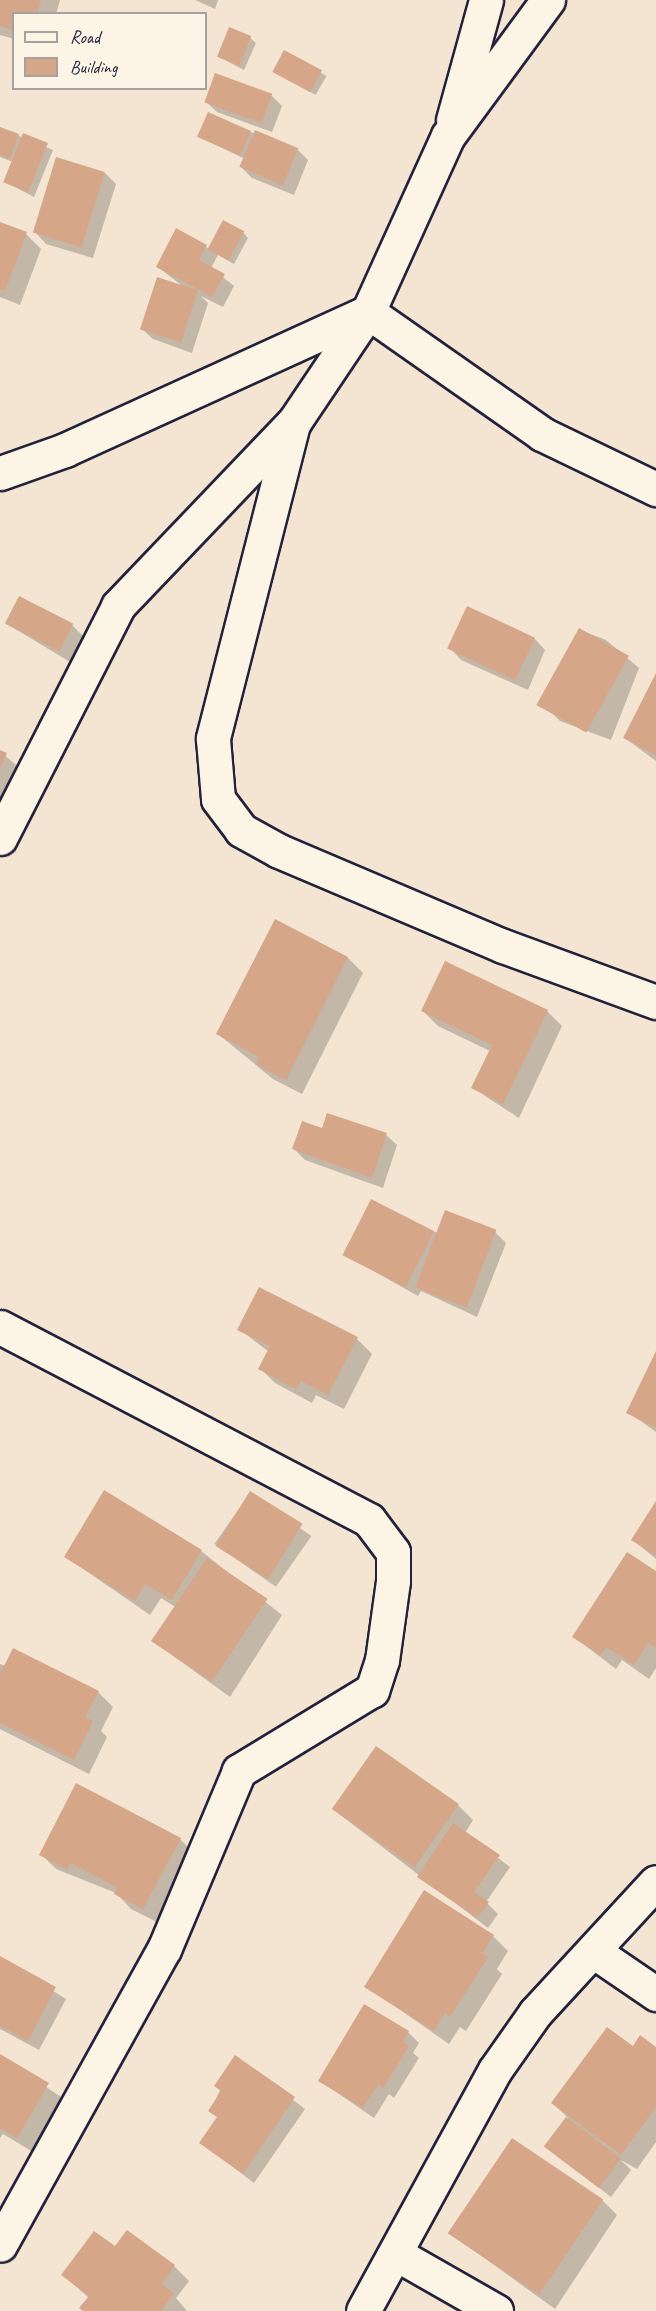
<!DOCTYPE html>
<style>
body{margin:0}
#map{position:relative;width:656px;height:2311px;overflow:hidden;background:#f4e5d2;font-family:Caveat,sans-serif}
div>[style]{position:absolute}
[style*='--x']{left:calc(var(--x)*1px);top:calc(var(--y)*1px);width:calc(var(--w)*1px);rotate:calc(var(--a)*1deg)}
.shadow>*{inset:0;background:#0003;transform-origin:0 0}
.building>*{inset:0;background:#d6a688;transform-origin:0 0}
.roads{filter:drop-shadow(2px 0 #22223b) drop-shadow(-2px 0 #22223b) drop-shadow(0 2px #22223b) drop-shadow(0 -2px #22223b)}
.minor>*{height:33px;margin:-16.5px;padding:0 16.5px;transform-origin:16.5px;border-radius:16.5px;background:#fcf5e5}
span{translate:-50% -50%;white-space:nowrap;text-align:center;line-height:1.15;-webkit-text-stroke:5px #fcf5e5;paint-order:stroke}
.legend{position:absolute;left:12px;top:12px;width:195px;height:78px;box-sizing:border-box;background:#fcf5e5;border:2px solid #a5a1a1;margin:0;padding:8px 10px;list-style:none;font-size:18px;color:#22223b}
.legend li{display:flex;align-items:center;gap:12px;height:30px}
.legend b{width:30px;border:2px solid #a5a1a1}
</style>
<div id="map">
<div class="shadow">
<i style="clip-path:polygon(0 0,60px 0,56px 14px,14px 14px,14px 39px,0 35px)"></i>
<i style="clip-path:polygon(195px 0,218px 0,215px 9px)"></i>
<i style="clip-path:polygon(250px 38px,256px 43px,244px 70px,219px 57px)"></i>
<i style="left:285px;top:52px;width:48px;height:22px;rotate:30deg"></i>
<i style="clip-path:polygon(271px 95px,282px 106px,272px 132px,217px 112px,206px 102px)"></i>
<i style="clip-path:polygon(0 128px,53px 150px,34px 197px,5px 182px,13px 162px,0 157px)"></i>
<i style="clip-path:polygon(251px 132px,297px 149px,308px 160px,294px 195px,252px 178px,241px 167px,245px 159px,200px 137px)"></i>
<i style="clip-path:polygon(57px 159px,105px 173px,116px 184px,93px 258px,46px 244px,36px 233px)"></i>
<i style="clip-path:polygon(0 223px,26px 234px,41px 249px,20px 305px,0 297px)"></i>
<i style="clip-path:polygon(177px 231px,209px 249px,243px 232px,248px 238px,234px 264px,218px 255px,211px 268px,234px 286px,223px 307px,201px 296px,208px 303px,192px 353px,153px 339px,142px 329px,181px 285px,158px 267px)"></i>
<i style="clip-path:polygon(468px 608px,535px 639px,545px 650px,528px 690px,461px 660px,451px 649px)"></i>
<i style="clip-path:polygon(7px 624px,72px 625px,83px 636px,70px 662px)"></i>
<i style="clip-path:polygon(580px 630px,606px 640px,639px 668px,611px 740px,560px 721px,549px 710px)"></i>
<i style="clip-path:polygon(656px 676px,656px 761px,625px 738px)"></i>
<i style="clip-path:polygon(0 751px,17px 766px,0 807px)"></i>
<i style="clip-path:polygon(275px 921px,348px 958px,363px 973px,302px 1094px,273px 1079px,218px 1034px)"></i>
<i style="clip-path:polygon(423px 1011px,547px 1011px,562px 1026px,519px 1118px,473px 1088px,490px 1051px,438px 1026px)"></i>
<i style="clip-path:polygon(386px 1135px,397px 1145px,383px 1188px,305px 1160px,294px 1149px)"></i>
<i style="clip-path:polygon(433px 1232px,495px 1232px,506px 1243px,477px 1317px,421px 1291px,418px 1296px,345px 1255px)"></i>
<i style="clip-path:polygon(239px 1329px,357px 1339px,372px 1354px,344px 1409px,316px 1395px,312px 1403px,275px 1383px,260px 1368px,269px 1352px)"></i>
<i style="clip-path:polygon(656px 1355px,656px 1432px,628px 1412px)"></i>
<i style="left:250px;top:1493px;width:75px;height:62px;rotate:35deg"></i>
<i style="clip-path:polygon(656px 1504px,656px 1559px,633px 1540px)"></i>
<i style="clip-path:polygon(201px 1551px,282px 1615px,230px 1697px,154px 1642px,177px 1608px,161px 1598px,150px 1615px,66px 1557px)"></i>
<i style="clip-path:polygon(656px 1573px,656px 1668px,649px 1679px,622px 1660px,616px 1669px,574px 1637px)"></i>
<i style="clip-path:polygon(0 1664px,98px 1692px,113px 1707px,101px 1731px,107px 1737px,89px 1774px,0 1729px)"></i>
<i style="clip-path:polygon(376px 1748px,458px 1805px,473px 1820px,465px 1833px,510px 1867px,486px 1902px,498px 1914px,488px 1928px,334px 1810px)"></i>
<i style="clip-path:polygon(180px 1839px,195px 1854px,159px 1923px,131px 1909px,116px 1893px,56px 1869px,41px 1854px)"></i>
<i style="clip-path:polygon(493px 1936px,508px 1951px,497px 1969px,502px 1974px,466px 2031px,460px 2027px,449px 2044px,366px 1986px)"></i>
<i style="clip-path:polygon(0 1958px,66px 1999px,39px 2050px,0 2029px)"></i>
<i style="clip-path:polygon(408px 2032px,419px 2043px,413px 2053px,419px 2058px,394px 2098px,389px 2094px,374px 2118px,320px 2081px)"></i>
<i style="clip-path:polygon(633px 2048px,656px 2049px,656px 2142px,637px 2169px,621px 2160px,631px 2170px,611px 2197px,546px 2147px,568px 2118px,553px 2103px)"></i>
<i style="clip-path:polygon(0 2056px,64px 2099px,33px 2152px,3px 2134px,0 2138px)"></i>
<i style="clip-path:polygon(236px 2057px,305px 2109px,254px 2183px,201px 2143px,218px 2118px,210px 2111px)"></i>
<i style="clip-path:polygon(602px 2200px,617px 2215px,555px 2309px,451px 2234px)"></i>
<i style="clip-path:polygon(115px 2248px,174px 2266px,189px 2281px,176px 2298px,187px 2311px,84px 2311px,89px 2298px,63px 2275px)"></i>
</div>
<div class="building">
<i style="clip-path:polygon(0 0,41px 0,37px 14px,14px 14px,14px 30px,0 26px)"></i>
<i style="left:229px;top:27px;width:24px;height:32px;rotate:22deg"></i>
<i style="left:284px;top:50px;width:43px;height:25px;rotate:28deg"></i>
<i style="left:215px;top:73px;width:61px;height:31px;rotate:20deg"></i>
<i style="left:208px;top:112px;width:47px;height:27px;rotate:24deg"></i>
<i style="clip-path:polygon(0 127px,19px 134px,10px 159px,0 155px)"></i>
<i style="left:255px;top:130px;width:47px;height:40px;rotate:23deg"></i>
<i style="left:23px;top:133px;width:27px;height:53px;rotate:22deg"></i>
<i style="left:56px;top:157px;width:51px;height:79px;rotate:17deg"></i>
<i style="left:223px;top:220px;width:24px;height:33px;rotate:28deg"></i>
<i style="clip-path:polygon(0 222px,27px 232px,5px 291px,0 289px)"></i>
<i style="clip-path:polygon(176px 228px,207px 245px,199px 260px,225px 274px,212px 297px,156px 267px)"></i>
<i style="left:157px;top:277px;width:43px;height:55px;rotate:18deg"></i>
<i style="left:19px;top:596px;width:61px;height:31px;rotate:27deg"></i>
<i style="left:467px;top:606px;width:75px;height:47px;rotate:25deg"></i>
<i style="left:579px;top:628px;width:57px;height:88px;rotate:29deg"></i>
<i style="clip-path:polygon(656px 673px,656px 755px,623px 738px)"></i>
<i style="clip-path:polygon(0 750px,7px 753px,0 768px)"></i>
<i style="clip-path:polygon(275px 919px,348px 957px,286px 1080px,256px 1064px,259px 1057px,216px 1034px)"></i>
<i style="clip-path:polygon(445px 961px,548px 1010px,503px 1104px,471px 1088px,492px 1045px,421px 1011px)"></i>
<i style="clip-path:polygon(327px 1113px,387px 1133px,372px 1178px,292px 1149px,302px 1121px,322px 1128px)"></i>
<i style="left:371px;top:1199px;width:71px;height:63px;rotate:27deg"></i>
<i style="left:445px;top:1210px;width:55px;height:83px;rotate:21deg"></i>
<i style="clip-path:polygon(259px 1287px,358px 1337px,328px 1395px,301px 1381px,296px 1389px,258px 1369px,270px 1346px,237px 1330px)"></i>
<i style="clip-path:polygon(656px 1351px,656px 1428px,626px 1413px)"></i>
<i style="clip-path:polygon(104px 1490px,202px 1550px,172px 1600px,145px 1584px,135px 1601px,64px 1557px)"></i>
<i style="left:250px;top:1491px;width:62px;height:65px;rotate:32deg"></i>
<i style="clip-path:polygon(656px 1501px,656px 1556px,631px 1540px)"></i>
<i style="clip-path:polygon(627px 1552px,656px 1571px,656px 1648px,648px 1643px,634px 1665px,606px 1647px,600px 1655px,572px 1637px)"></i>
<i style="left:207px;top:1558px;width:73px;height:100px;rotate:34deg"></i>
<i style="clip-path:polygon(13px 1648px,99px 1691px,85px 1717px,93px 1721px,74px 1760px,0 1723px,0 1674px)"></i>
<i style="left:376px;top:1746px;width:101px;height:77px;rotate:35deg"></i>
<i style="clip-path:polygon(76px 1783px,181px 1838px,143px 1909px,114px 1894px,117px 1887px,70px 1863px,67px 1869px,39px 1855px)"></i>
<i style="clip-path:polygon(453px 1823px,500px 1855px,474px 1892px,489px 1902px,477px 1918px,417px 1877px)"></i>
<i style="clip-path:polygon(424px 1890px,494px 1935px,482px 1954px,488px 1957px,450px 2017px,445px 2013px,434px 2031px,364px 1987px)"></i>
<i style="clip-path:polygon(0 1956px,56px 1987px,28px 2041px,0 2026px)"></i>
<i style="clip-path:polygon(364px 2004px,409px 2031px,403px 2042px,409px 2046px,383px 2088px,378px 2084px,363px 2108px,318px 2081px)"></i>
<i style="clip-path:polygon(607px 2027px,633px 2046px,640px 2035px,656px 2047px,656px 2107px,621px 2155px,551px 2103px)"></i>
<i style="clip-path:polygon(0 2054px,49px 2083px,17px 2138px,0 2128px)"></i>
<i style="clip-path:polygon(235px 2055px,295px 2097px,243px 2174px,199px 2143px,217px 2117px,208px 2111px,221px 2091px,214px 2086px)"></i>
<i style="left:566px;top:2117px;width:69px;height:37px;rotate:37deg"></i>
<i style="left:512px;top:2138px;width:110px;height:115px;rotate:34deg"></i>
<i style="clip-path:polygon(127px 2230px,175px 2265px,161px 2284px,174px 2293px,161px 2311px,83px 2311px,79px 2308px,89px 2296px,61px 2275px,94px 2231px,115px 2246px)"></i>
</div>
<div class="roads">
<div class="minor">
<i style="--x:453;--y:120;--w:124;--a:-74.6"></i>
<i style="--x:368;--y:312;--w:213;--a:35"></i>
<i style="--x:542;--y:434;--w:127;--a:25.8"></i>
<i style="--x:293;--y:424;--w:325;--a:104.3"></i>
<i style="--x:213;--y:739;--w:60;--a:85.2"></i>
<i style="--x:218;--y:799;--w:39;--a:53"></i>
<i style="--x:241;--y:830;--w:43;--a:28.9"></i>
<i style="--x:279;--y:851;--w:243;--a:23"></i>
<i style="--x:503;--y:946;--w:163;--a:20.1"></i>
<i style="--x:0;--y:473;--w:69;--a:-19.5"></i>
<i style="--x:65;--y:450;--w:333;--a:-24.5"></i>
<i style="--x:0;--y:838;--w:260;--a:-63"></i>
<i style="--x:118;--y:606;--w:255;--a:-46.3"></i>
<i style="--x:294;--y:422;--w:133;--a:-56.1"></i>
<i style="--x:368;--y:312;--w:193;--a:-65.6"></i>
<i style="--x:448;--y:136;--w:169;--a:-53.7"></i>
<i style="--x:0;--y:1327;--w:416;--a:27.6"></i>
<i style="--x:369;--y:1520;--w:40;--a:53"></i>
<i style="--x:393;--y:1552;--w:29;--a:90"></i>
<i style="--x:393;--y:1581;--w:80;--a:97.9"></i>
<i style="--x:382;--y:1660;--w:32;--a:108"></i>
<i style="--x:372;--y:1690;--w:156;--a:148.7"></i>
<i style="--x:239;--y:1771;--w:193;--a:112.8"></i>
<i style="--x:164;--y:1949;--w:338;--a:119"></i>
<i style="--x:596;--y:1953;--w:73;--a:34.3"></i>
<i style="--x:398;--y:2255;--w:113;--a:29.7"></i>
<i style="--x:363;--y:2311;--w:275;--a:-61.3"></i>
<i style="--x:495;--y:2070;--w:70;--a:-54.9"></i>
<i style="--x:535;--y:2013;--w:178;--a:-47.3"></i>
</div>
</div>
<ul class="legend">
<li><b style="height:8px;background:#fcf5e5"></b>Road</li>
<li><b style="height:16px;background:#d6a688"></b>Building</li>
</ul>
</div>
